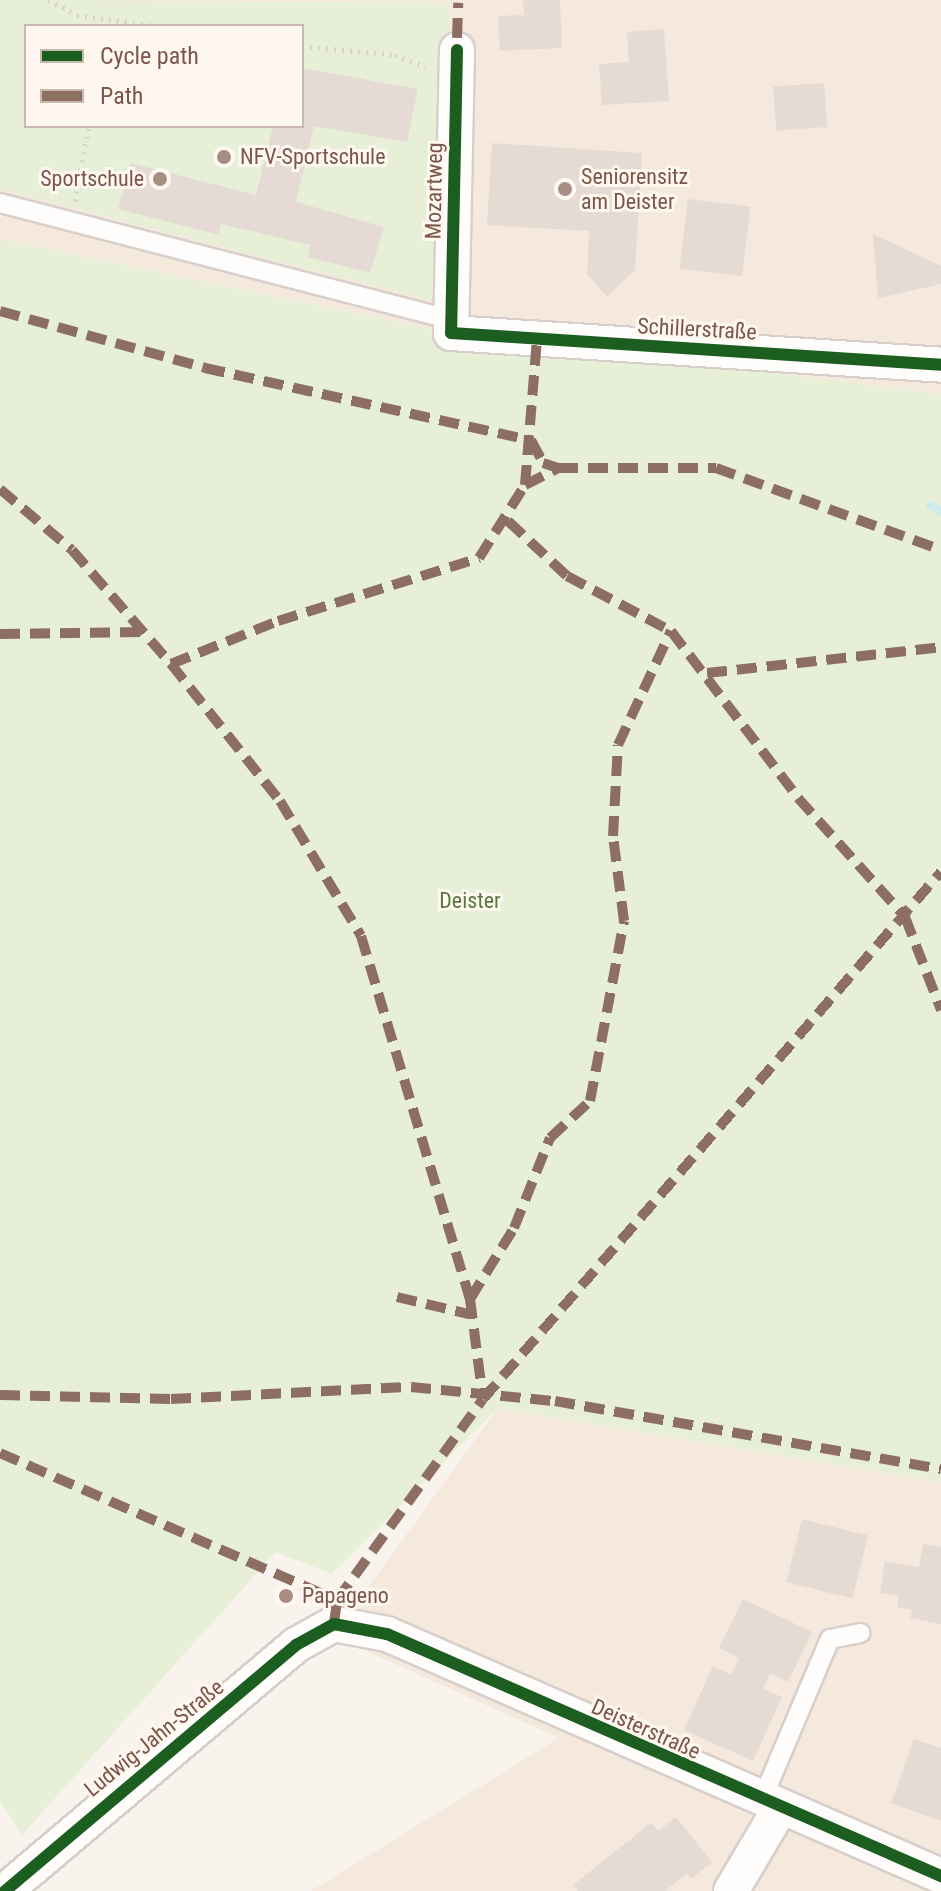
<!DOCTYPE html>
<meta charset="utf-8">
<style>
body{margin:0}
#map{position:relative;width:941px;height:1891px;overflow:hidden;background:#f9f3ed;font-family:"Roboto Condensed",sans-serif}
div>[style]{position:absolute}
[style*='--x']{left:calc(var(--x)*1px);top:calc(var(--y)*1px);width:calc(var(--w)*1px);rotate:calc(var(--a)*1deg)}
.residential>*{inset:0;background:#f5e8dd}
.green>*{inset:0;background:#e7f0d7}
.stream>*{height:9px;margin:-4.5px;padding:0 4.5px;transform-origin:4.5px;border-radius:4.5px;background:#ceebeb}
.building>*{inset:0;background:#e6dbd4;transform-origin:0 0}
.path>*{height:5px;margin-top:-2.5px;transform-origin:0;background:repeating-linear-gradient(90deg,#dcd1ce 0 2px,transparent 0 8px)}
.roads{filter:drop-shadow(2px 0 #d8cfca) drop-shadow(-2px 0 #d8cfca) drop-shadow(0 2px #d8cfca) drop-shadow(0 -2px #d8cfca)}
.lane>*{height:18px;margin:-9px;padding:0 9px;transform-origin:9px;border-radius:9px;background:#fefdfc}
.street>*{height:34px;margin:-17px;padding:0 17px;transform-origin:17px;border-radius:17px;background:#fefdfc}
.quiet>*{height:10px;margin-top:-5px;transform-origin:0;background:repeating-linear-gradient(90deg,#8d6e63 0 20px,transparent 0 30px)}
.cycleway>*{height:12px;margin:-6px;padding:0 6px;transform-origin:6px;border-radius:6px;background:#1b5e20}
.dots>*{width:22px;height:22px;translate:-50% -50%;box-sizing:border-box;border:4px solid #fff8f0;border-radius:50%}
span{translate:-50% -50%;white-space:nowrap;text-align:center;line-height:1.15;-webkit-text-stroke:6px #fff8f0;paint-order:stroke}
.poi-label{font-size:22px;color:#7b5649}
.left{translate:0 -50%;text-align:left}
.right{translate:-100% -50%;text-align:right}
.street-label{font-size:22px;color:#7b5649}
.park-label{font-size:22px;color:#557b3d}
.legend{position:absolute;left:24px;top:24px;width:280px;height:104px;box-sizing:border-box;background:#fff8f0;border:2px solid #cab7ad;margin:0;padding:10px 14px;list-style:none;font-size:24px;color:#7b5649}
.legend li{display:flex;align-items:center;gap:16px;height:40px}
.legend b{width:40px;border:2px solid #cab7ad}
</style>
<div id="map">
<div class="residential">
<i style="clip-path:polygon(evenodd,0 0,941px 0,941px 394px,436px 330px,0 239px,0 0,26px 26px,302px 26px,302px 126px,26px 126px,26px 26px)"></i>
<i style="clip-path:polygon(498px 1408px,941px 1482px,941px 1891px,311px 1891px,559px 1738px,333px 1636px)"></i>
</div>
<div class="green">
<i style="clip-path:polygon(evenodd,0 0,449px 3px,446px 304px,0 189px,0 0,26px 26px,302px 26px,302px 126px,26px 126px,26px 26px)"></i>
<i style="clip-path:polygon(0 239px,436px 330px,941px 394px,941px 1482px,498px 1408px,332px 1574px,276px 1552px,22px 1835px,0 1801px)"></i>
</div>
<div class="stream">
<i style="--x:930;--y:505;--w:13;--a:29"></i>
</div>
<div class="building">
<i style="clip-path:polygon(523px 0,560px 0,562px 48px,500px 51px,498px 16px,524px 15px)"></i>
<i style="clip-path:polygon(664px 29px,669px 101px,602px 105px,599px 64px,629px 62px,627px 32px)"></i>
<i style="clip-path:polygon(302px 68px,418px 89px,407px 142px,314px 126px,296px 202px,384px 227px,370px 273px,308px 257px,310px 245px,221px 224px,219px 235px,118px 209px,131px 163px,256px 195px,273px 126px,302px 126px)"></i>
<i style="left:824px;top:83px;width:44px;height:51px;rotate:86deg"></i>
<i style="clip-path:polygon(492px 143px,642px 153px,635px 270px,607px 297px,587px 274px,589px 231px,487px 225px)"></i>
<i style="left:688px;top:199px;width:63px;height:70px;rotate:7deg"></i>
<i style="clip-path:polygon(873px 234px,941px 266px,941px 284px,878px 298px)"></i>
<i style="left:802px;top:1519px;width:68px;height:65px;rotate:14deg"></i>
<i style="clip-path:polygon(923px 1544px,941px 1547px,941px 1624px,910px 1618px,912px 1610px,897px 1607px,899px 1596px,880px 1593px,885px 1561px,919px 1567px)"></i>
<i style="clip-path:polygon(743px 1599px,812px 1632px,788px 1682px,770px 1673px,763px 1689px,782px 1697px,753px 1761px,684px 1730px,713px 1666px,731px 1675px,739px 1658px,719px 1648px)"></i>
<i style="clip-path:polygon(914px 1739px,941px 1748px,941px 1821px,891px 1803px)"></i>
<i style="clip-path:polygon(676px 1817px,712px 1862px,691px 1879px,687px 1874px,665px 1891px,578px 1891px,573px 1885px,651px 1823px,658px 1831px)"></i>
</div>
<div class="path">
<i style="--x:48;--y:0;--w:33;--a:27"></i>
<i style="--x:77;--y:15;--w:81;--a:7.8"></i>
<i style="--x:458;--y:3;--w:3;--a:-90"></i>
<i style="--x:302;--y:46;--w:93;--a:5.5"></i>
<i style="--x:395;--y:55;--w:33;--a:21"></i>
<i style="--x:75;--y:201;--w:76;--a:-79.4"></i>
</div>
<div class="roads">
<div class="lane">
<i style="--x:0;--y:203;--w:467;--a:14.5"></i>
<i style="--x:761;--y:1802;--w:177;--a:-67.1"></i>
<i style="--x:830;--y:1639;--w:31;--a:-11"></i>
</div>
<div class="street">
<i style="--x:457;--y:50;--w:283;--a:91.2"></i>
<i style="--x:451;--y:333;--w:491;--a:3.7"></i>
<i style="--x:5;--y:1891;--w:381;--a:-40.2"></i>
<i style="--x:296;--y:1645;--w:43;--a:-28.9"></i>
<i style="--x:334;--y:1624;--w:54;--a:10.7"></i>
<i style="--x:387;--y:1634;--w:605;--a:23.6"></i>
<i style="--x:731;--y:1891;--w:94;--a:-59.3"></i>
</div>
</div>
<div class="quiet">
<i style="--x:457;--y:38;--w:35;--a:-88"></i>
<i style="--x:0;--y:311;--w:213;--a:15.5"></i>
<i style="--x:205;--y:368;--w:334;--a:12.5"></i>
<i style="--x:531;--y:440;--w:26;--a:62"></i>
<i style="--x:543;--y:463;--w:16;--a:18"></i>
<i style="--x:558;--y:468;--w:158;--a:0"></i>
<i style="--x:716;--y:468;--w:239;--a:20"></i>
<i style="--x:525;--y:485;--w:37;--a:-27"></i>
<i style="--x:0;--y:489;--w:94;--a:40.3"></i>
<i style="--x:72;--y:550;--w:151;--a:49"></i>
<i style="--x:171;--y:664;--w:175;--a:51.5"></i>
<i style="--x:280;--y:801;--w:157;--a:59"></i>
<i style="--x:361;--y:936;--w:379;--a:73.3"></i>
<i style="--x:470;--y:1299;--w:101;--a:82.6"></i>
<i style="--x:508;--y:521;--w:81;--a:43"></i>
<i style="--x:567;--y:576;--w:118;--a:27.9"></i>
<i style="--x:671;--y:631;--w:210;--a:52.7"></i>
<i style="--x:798;--y:798;--w:160;--a:48"></i>
<i style="--x:905;--y:917;--w:100;--a:68.8"></i>
<i style="--x:0;--y:634;--w:145;--a:-0.8"></i>
<i style="--x:171;--y:664;--w:115;--a:-21.9"></i>
<i style="--x:278;--y:621;--w:211;--a:-17.4"></i>
<i style="--x:479;--y:558;--w:86;--a:-57.8"></i>
<i style="--x:525;--y:485;--w:147;--a:-85.3"></i>
<i style="--x:707;--y:673;--w:235;--a:-6.3"></i>
<i style="--x:397;--y:1297;--w:74;--a:13.3"></i>
<i style="--x:470;--y:1299;--w:84;--a:-58.2"></i>
<i style="--x:514;--y:1228;--w:97;--a:-68.2"></i>
<i style="--x:550;--y:1138;--w:54;--a:-42.8"></i>
<i style="--x:590;--y:1101;--w:183;--a:-79.3"></i>
<i style="--x:624;--y:921;--w:86;--a:-97.4"></i>
<i style="--x:613;--y:836;--w:91;--a:-86.9"></i>
<i style="--x:618;--y:745;--w:126;--a:-65.1"></i>
<i style="--x:0;--y:1395;--w:171;--a:1.3"></i>
<i style="--x:171;--y:1399;--w:240;--a:-2.9"></i>
<i style="--x:411;--y:1387;--w:145;--a:5.6"></i>
<i style="--x:555;--y:1401;--w:392;--a:10"></i>
<i style="--x:0;--y:1453;--w:368;--a:23.6"></i>
<i style="--x:334;--y:1624;--w:24;--a:-83"></i>
<i style="--x:337;--y:1600;--w:248;--a:-54"></i>
<i style="--x:483;--y:1399;--w:698;--a:-49.01"></i>
</div>
<div class="cycleway">
<i style="--x:457;--y:50;--w:283;--a:91.2"></i>
<i style="--x:451;--y:333;--w:491;--a:3.7"></i>
<i style="--x:5;--y:1891;--w:381;--a:-40.2"></i>
<i style="--x:296;--y:1645;--w:43;--a:-28.9"></i>
<i style="--x:334;--y:1624;--w:54;--a:10.7"></i>
<i style="--x:387;--y:1634;--w:605;--a:23.6"></i>
</div>
<div class="dots">
<i style="left:224px;top:157px;background:#a78d82"></i>
<i style="left:160px;top:179px;background:#a78d82"></i>
<i style="left:565px;top:189px;background:#a78d82"></i>
<i style="left:286px;top:1596px;background:#a78d82"></i>
</div>
<div class="poi-label">
<span class="left" style="left:240px;top:157px">NFV-Sportschule</span>
<span class="left" style="left:581px;top:189px">Seniorensitz<br>am Deister</span>
<span class="right" style="left:144px;top:179px">Sportschule</span>
<span class="left" style="left:302px;top:1596px">Papageno</span>
</div>
<div class="street-label">
<span style="left:434px;top:191px;rotate:-89deg">Mozartweg</span>
<span style="left:697px;top:329px;rotate:3deg">Schillerstraße</span>
<span style="left:646px;top:1729px;rotate:24deg">Deisterstraße</span>
<span style="left:154px;top:1738px;rotate:-39deg">Ludwig-Jahn-Straße</span>
</div>
<div class="park-label">
<span style="left:470px;top:901px">Deister</span>
</div>
<ul class="legend">
<li><b style="height:10px;background:#1b5e20"></b>Cycle path</li>
<li><b style="height:10px;background:#8d6e63"></b>Path</li>
</ul>
</div>
